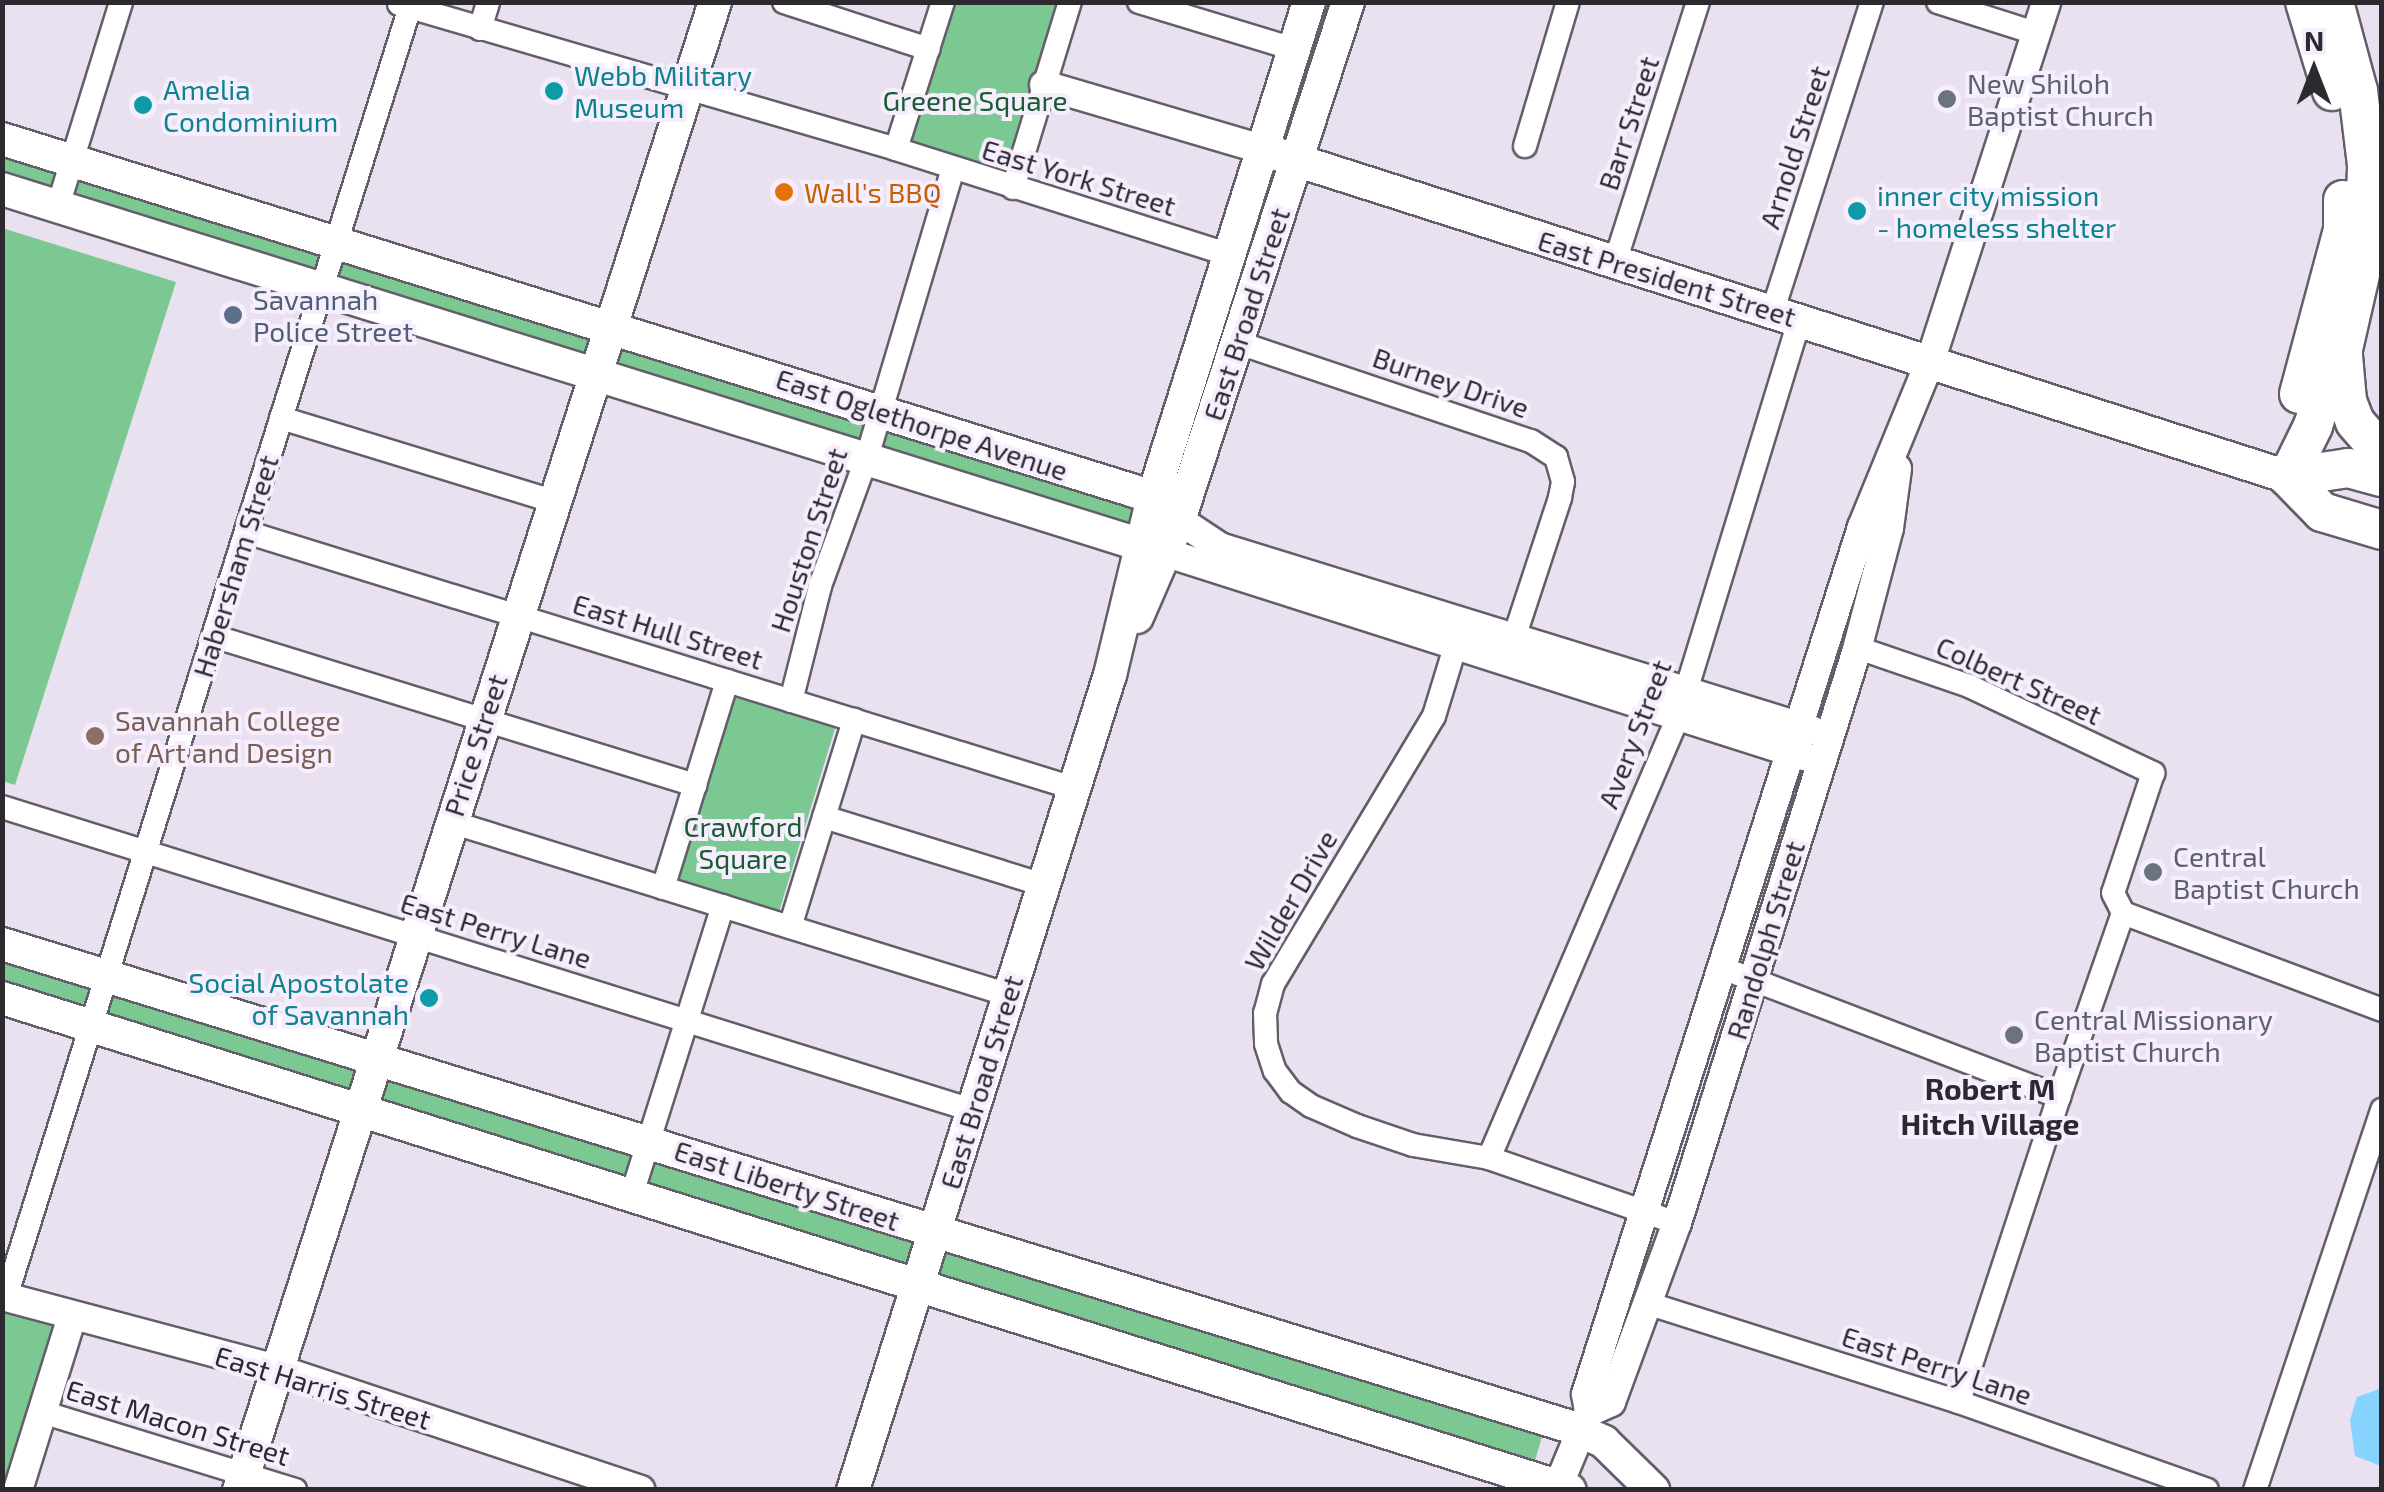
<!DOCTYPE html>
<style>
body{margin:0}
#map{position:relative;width:2384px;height:1492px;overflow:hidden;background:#e9e0f0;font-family:"Exo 2",sans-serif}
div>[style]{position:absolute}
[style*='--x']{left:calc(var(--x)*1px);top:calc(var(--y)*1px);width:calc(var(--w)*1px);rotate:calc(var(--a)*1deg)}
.green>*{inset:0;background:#7bc893;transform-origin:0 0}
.water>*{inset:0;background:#86d4ff}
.roads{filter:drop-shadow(2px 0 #645d6a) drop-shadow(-2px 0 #645d6a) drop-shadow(0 2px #645d6a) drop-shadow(0 -2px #645d6a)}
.minor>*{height:22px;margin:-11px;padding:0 11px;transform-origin:11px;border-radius:11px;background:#fff}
.tertiary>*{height:28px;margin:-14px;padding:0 14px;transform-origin:14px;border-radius:14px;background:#fff}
.secondary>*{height:32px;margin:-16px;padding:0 16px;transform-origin:16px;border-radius:16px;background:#fff}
.primary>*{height:38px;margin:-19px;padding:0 19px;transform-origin:19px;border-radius:19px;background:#fff}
.dots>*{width:28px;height:28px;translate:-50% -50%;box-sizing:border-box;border:5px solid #f6eefd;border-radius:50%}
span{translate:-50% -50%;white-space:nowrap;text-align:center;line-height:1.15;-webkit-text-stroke:8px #f6eefd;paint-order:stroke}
.culture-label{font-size:28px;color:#0d838f}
.left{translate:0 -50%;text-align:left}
.right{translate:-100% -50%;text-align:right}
.worship-label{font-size:28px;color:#5b616d}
.park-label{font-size:28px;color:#1a5a34}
.street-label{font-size:28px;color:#2c292f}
.food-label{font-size:28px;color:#c56008}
.service-label{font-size:28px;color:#4e5e75}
.education-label{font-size:28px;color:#785e54}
.neighbourhood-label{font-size:30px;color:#2d2733;font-weight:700}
.frame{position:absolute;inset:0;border:5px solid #2c292f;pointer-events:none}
.north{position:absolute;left:2264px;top:20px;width:100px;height:100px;-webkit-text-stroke:8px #f6eefd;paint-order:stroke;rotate:0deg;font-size:28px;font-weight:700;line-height:40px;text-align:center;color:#2c292f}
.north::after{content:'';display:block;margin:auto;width:35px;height:45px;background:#2c292f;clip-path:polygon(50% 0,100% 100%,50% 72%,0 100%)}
</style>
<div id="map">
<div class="green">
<i style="clip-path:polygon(952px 3px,1059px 3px,1005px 176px,907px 146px)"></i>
<i style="clip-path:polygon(2px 136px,1144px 486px,1127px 553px,3px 198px)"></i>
<i style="clip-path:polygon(2px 228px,176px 282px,15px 785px,2px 781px)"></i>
<i style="left:731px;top:696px;width:109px;height:191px;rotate:17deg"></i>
<i style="clip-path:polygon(2px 960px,1544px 1430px,1534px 1464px,3px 988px)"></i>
<i style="clip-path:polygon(2px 1293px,58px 1309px,6px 1490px,2px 1489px)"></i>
</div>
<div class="water">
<i style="clip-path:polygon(2382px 1388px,2382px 1466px,2381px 1466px,2355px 1456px,2350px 1420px,2357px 1397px)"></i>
</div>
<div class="roads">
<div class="minor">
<i style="--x:784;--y:2;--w:152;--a:18"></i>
<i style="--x:1139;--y:2;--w:162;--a:16.9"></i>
<i style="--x:1938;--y:2;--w:105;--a:17.7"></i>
<i style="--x:399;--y:4;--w:518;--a:16.26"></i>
<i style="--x:896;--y:149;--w:347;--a:17.6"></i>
<i style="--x:480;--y:29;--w:28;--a:-73"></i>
<i style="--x:1525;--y:146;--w:150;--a:-73.4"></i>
<i style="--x:896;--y:149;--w:154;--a:-72.3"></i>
<i style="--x:1013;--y:188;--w:195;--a:-73"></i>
<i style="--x:58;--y:206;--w:214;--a:-72.8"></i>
<i style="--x:1615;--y:262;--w:273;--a:-72.3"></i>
<i style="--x:1773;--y:310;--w:324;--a:-72.2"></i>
<i style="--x:1236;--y:342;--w:311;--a:18.6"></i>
<i style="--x:1531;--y:441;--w:30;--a:33"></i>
<i style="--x:1556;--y:457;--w:26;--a:74"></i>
<i style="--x:1563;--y:482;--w:16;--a:101"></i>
<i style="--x:1560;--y:498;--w:163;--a:108.2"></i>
<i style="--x:281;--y:418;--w:287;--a:17"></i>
<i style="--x:246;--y:532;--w:866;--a:17.2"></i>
<i style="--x:213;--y:636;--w:505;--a:17.18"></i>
<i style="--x:1456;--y:644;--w:75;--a:107"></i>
<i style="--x:1434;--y:716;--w:313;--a:121"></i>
<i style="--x:1273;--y:984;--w:30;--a:105"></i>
<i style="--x:1265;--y:1013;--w:31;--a:88"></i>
<i style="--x:1266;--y:1044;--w:28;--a:72"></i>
<i style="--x:1275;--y:1071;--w:26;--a:53"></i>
<i style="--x:1291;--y:1092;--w:24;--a:35"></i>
<i style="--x:1311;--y:1106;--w:50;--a:23.5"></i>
<i style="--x:1357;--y:1126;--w:59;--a:18.7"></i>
<i style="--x:1413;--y:1145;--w:77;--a:9.7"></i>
<i style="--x:1489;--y:1158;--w:199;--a:19.1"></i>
<i style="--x:1858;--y:648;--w:117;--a:18.9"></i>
<i style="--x:1969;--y:686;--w:204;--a:25.3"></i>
<i style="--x:2153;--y:773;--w:126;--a:108.4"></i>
<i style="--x:2113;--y:893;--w:22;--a:63"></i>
<i style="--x:2123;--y:913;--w:195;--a:109.2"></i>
<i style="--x:791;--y:701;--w:119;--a:-75.8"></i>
<i style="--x:820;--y:586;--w:137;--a:-70"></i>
<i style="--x:867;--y:457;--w:301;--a:-73.4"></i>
<i style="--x:2;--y:807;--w:1016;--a:17.35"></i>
<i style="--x:824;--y:817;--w:229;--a:17.2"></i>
<i style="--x:451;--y:822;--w:584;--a:17.23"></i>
<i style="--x:663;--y:888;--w:217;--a:-72.8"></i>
<i style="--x:2123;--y:913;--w:277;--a:20.5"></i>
<i style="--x:790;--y:927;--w:217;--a:-72.8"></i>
<i style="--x:1722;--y:968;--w:361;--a:20.9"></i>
<i style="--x:2059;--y:1097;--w:321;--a:108.2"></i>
<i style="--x:1489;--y:1158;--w:483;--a:-66.8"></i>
<i style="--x:1679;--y:714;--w:413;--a:-73"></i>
<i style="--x:632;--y:1194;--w:302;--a:-72.5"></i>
<i style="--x:6;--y:1297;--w:1352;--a:-72.61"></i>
<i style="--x:1647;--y:1303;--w:327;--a:17.6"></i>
<i style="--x:1959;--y:1402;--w:263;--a:19.5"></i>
<i style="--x:42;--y:1412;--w:265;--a:17.1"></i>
<i style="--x:2255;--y:1490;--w:401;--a:-71.5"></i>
</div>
<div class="tertiary">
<i style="--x:1044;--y:85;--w:226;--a:16.4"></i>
<i style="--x:1179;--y:520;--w:49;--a:33.4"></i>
<i style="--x:1220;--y:547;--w:619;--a:17.2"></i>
<i style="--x:1167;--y:553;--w:669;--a:17.68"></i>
<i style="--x:2;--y:1296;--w:285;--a:14.9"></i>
<i style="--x:277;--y:1369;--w:383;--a:18.4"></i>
<i style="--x:1589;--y:1412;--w:24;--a:-24"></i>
<i style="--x:1611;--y:1402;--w:191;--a:-69.8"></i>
<i style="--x:1677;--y:1223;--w:597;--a:-72.57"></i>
<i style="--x:1856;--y:653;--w:129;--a:-75.2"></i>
<i style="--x:1889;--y:528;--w:60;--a:-82.3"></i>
<i style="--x:1559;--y:1484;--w:78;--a:-67.4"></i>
<i style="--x:1589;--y:1412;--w:18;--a:-99"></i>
<i style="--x:1586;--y:1394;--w:910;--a:-72.34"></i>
<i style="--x:1862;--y:527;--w:182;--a:-67.7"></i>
<i style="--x:1931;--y:359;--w:375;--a:-72.1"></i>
<i style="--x:18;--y:1490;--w:181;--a:-72.7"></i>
</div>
<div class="secondary">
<i style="--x:2;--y:139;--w:1182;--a:17.27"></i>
<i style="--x:1131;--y:490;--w:23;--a:18"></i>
<i style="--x:1153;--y:497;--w:35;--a:41"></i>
<i style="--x:1261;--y:149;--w:1078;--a:17.71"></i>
<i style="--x:2;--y:189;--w:1221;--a:17.35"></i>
<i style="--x:1137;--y:617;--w:106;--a:-66.6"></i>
<i style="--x:1179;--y:520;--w:545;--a:-71.93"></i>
<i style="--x:2;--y:944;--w:1642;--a:17.11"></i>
<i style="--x:1571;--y:1427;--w:36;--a:24"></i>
<i style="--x:1604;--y:1442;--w:69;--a:44.4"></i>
<i style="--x:2;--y:998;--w:1643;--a:17.42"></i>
<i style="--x:239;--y:1490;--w:1562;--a:-72.26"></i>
<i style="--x:853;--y:1490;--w:855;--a:-72.5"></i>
<i style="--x:1110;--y:675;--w:183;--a:-76.4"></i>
<i style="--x:1153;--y:497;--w:519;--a:-72.51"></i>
</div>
<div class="primary">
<i style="--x:2305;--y:2;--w:93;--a:73.1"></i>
<i style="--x:2343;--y:356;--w:45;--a:84.9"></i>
<i style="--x:2347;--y:401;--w:22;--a:69"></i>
<i style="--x:2355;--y:422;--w:41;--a:48.9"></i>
<i style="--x:2299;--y:394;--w:170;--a:-75"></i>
<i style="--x:2343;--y:230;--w:30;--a:-90"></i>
<i style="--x:2288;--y:477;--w:57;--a:-63.9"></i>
<i style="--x:2313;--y:426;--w:69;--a:-72.3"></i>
<i style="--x:2334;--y:360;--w:14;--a:-51"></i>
<i style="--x:2343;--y:349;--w:94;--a:-77.1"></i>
<i style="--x:2364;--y:257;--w:92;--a:-88.1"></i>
<i style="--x:2367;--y:165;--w:75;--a:-96.9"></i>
<i style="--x:2358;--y:91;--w:92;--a:-105.1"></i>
<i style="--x:2288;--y:477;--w:49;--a:45.8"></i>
<i style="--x:2322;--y:512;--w:63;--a:16.7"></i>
<i style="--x:2288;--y:477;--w:61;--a:-8.5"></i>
<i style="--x:2348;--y:468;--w:35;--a:15"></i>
</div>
</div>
<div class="dots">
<i style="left:554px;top:91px;background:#0f9aa8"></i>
<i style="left:1947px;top:99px;background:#6b7280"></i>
<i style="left:143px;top:105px;background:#0f9aa8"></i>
<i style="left:784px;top:192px;background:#e8710a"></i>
<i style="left:1857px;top:211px;background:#0f9aa8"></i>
<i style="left:233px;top:315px;background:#5c6f8a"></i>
<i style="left:95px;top:736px;background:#8d6e63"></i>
<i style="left:2153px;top:872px;background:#6b7280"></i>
<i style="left:429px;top:998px;background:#0f9aa8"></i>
<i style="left:2014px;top:1035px;background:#6b7280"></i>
</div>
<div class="culture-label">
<span class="left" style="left:574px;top:91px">Webb Military<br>Museum</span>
<span class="left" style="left:163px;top:105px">Amelia<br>Condominium</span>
<span class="left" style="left:1877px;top:211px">inner city mission<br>- homeless shelter</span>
<span class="right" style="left:409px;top:998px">Social Apostolate<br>of Savannah</span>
</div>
<div class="worship-label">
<span class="left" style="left:1967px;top:99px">New Shiloh<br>Baptist Church</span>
<span class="left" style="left:2173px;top:872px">Central<br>Baptist Church</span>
<span class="left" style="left:2034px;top:1035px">Central Missionary<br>Baptist Church</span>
</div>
<div class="park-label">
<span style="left:975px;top:100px">Greene Square</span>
<span style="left:743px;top:842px">Crawford<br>Square</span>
</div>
<div class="street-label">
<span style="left:1628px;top:123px;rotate:-72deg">Barr Street</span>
<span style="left:1794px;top:147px;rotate:-72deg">Arnold Street</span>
<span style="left:1079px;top:177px;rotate:17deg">East York Street</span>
<span style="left:1667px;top:278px;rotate:17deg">East President Street</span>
<span style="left:1246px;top:314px;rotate:-72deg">East Broad Street</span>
<span style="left:1451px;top:382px;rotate:19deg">Burney Drive</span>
<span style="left:922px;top:424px;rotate:18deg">East Oglethorpe Avenue</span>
<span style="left:808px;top:540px;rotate:-72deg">Houston Street</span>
<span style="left:235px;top:566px;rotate:-73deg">Habersham Street</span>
<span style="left:668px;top:631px;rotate:17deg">East Hull Street</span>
<span style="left:2019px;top:680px;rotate:24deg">Colbert Street</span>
<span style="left:1634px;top:734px;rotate:-69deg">Avery Street</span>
<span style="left:475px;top:745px;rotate:-72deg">Price Street</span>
<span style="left:1290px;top:900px;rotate:-60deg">Wilder Drive</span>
<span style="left:496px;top:930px;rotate:17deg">East Perry Lane</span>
<span style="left:1765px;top:940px;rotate:-73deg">Randolph Street</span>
<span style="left:981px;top:1082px;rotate:-73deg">East Broad Street</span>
<span style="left:787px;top:1185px;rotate:18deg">East Liberty Street</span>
<span style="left:1937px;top:1365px;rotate:18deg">East Perry Lane</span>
<span style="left:323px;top:1387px;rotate:17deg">East Harris Street</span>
<span style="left:178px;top:1422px;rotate:17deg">East Macon Street</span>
</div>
<div class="food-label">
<span class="left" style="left:804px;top:192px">Wall's BBQ</span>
</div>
<div class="service-label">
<span class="left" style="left:253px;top:315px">Savannah<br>Police Street</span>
</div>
<div class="education-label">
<span class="left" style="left:115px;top:736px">Savannah College<br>of Art and Design</span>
</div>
<div class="neighbourhood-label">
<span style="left:1990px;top:1105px">Robert M<br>Hitch Village</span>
</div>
<div class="frame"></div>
<div class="north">N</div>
</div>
